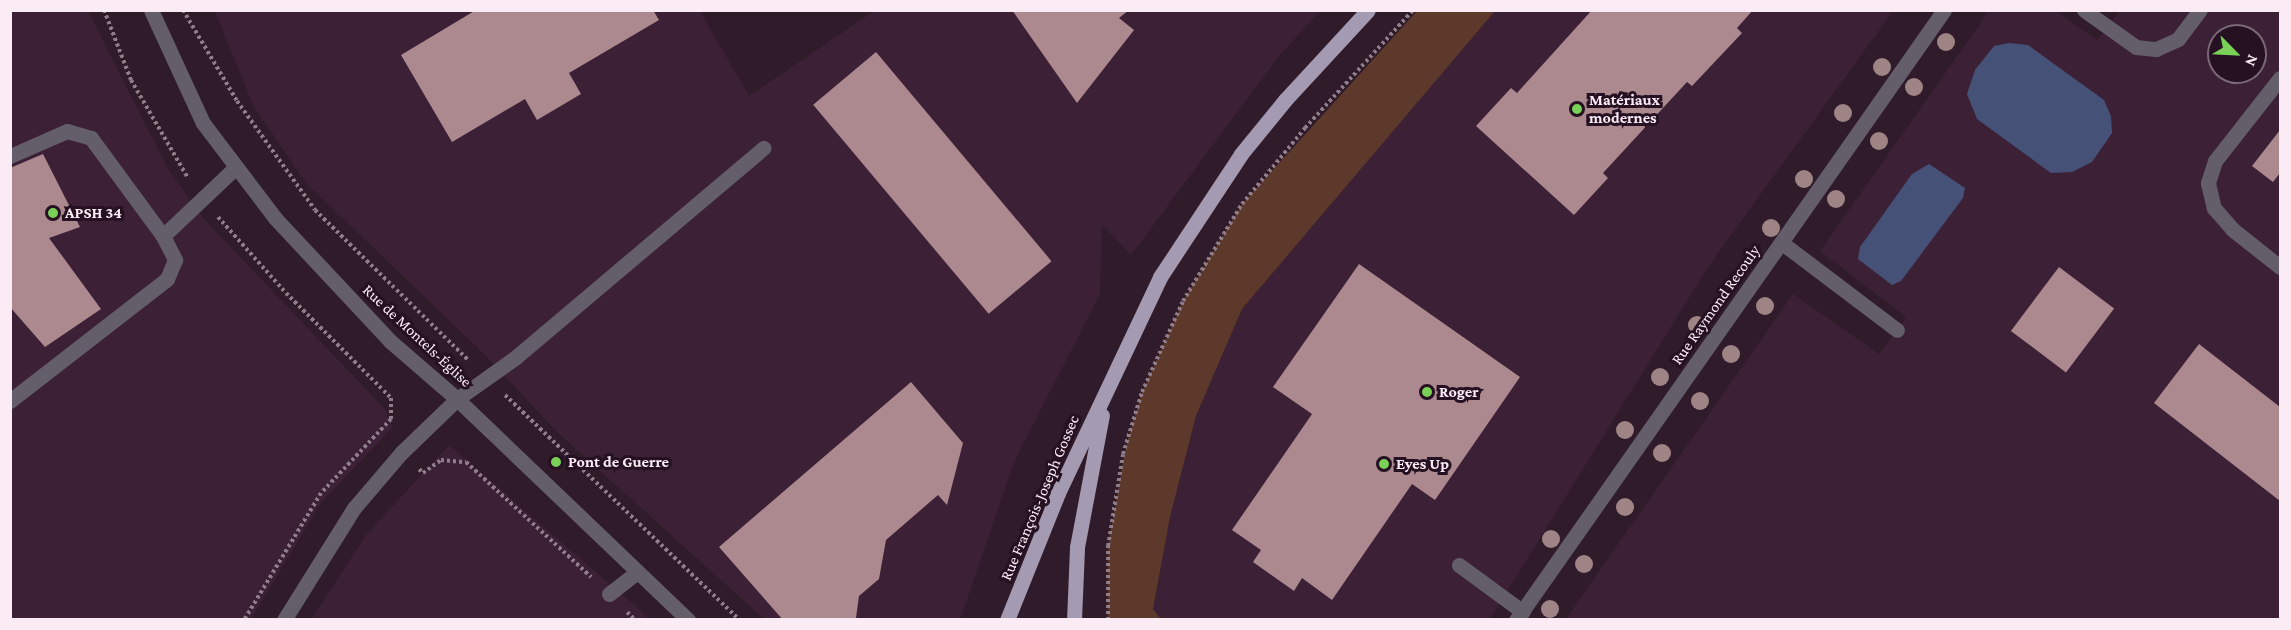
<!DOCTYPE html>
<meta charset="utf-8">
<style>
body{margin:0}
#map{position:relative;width:2291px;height:630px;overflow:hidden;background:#2f1b2a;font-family:"Crimson Pro",serif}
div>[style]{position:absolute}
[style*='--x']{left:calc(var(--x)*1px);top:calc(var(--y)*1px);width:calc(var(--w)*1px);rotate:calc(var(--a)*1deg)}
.built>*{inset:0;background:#3c2136}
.green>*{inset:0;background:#5d392c}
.water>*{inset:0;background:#465177}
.building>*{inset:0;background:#ab898e;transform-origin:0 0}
.path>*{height:4px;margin-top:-2px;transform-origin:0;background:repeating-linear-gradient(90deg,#8f7d8a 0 3px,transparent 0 6px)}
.minor>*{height:15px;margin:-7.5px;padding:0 7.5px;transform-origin:7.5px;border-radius:7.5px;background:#635e6a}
.major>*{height:15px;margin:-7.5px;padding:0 7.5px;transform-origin:7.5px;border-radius:7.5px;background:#a49ab2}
.trees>*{width:18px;height:18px;margin:-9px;border-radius:50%;background:#9e8484}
.dots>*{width:16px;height:16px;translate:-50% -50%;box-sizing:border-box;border:3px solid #251121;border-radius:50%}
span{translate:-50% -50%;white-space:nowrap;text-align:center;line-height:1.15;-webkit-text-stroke:6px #251121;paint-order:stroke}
.poi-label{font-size:16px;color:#faebf5;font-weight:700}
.left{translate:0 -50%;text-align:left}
.street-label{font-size:16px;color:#faebf5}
.frame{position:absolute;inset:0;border:12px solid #faebf5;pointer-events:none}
.north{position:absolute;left:2207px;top:24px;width:60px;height:60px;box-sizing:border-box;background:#251121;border:2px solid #7a6876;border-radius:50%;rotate:114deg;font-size:16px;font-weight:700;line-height:24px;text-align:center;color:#faebf5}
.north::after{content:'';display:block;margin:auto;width:21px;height:27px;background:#79d158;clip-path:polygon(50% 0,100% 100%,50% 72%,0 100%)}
</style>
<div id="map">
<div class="built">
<i style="clip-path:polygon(10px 11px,88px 11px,168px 169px,204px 219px,384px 408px,393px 427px,321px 503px,251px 619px,11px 619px)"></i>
<i style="clip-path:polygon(215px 11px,700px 11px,749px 96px,874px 11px,1320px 11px,1279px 56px,1131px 255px,1102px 225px,1100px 294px,1014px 462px,960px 620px,764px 619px,558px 433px,484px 354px,306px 183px,253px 105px)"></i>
<i style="clip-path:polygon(1495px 11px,1893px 11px,1708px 267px,1490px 619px,1161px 620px,1153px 609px,1170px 517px,1196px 416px,1242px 309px)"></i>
<i style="clip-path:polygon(evenodd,1989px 11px,2056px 11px,2097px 40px,2118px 13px,2116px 11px,2280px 11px,2280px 619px,1565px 620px,1793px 294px,1879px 354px,1897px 330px,1906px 317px,1820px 251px,1989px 11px,2219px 36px,2255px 36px,2255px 72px,2219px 72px,2219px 36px)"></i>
<i style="clip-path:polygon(449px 445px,634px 605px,649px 619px,311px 620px,366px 535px)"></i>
</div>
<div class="green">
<i style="clip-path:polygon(1417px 11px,1495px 11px,1242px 309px,1196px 416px,1170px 517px,1153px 609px,1161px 619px,1108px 619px,1108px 546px,1126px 446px,1142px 392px,1183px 301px,1242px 204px)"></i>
</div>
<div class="water">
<i style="clip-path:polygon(2009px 43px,2028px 45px,2104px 100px,2111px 116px,2112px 133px,2092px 162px,2072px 172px,2051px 173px,1977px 119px,1967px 94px,1975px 70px,1994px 46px)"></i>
<i style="clip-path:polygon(1929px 164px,1965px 188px,1963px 198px,1901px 281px,1892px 285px,1858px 259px,1860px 247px,1912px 174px)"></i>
</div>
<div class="building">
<i style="clip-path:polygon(476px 10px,653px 10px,659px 20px,569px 73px,581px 94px,537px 120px,525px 99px,452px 142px,401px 55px)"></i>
<i style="clip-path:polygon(1012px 10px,1129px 10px,1119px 18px,1134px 30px,1077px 103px)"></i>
<i style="clip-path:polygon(1592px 10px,1753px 10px,1737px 28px,1742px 33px,1692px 86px,1687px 82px,1603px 173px,1608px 178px,1574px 215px,1476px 126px,1511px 88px,1517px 93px)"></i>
<i style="left:876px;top:52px;width:273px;height:82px;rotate:50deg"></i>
<i style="clip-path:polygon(2280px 130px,2280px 173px,2273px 182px,2252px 166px)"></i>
<i style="clip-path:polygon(43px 154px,80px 227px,49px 238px,101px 309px,45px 347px,10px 307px,10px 168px)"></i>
<i style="clip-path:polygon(1359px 264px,1520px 377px,1435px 500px,1412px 484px,1332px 600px,1302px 578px,1294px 591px,1253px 562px,1261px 550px,1232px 530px,1312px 414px,1273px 387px)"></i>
<i style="left:2059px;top:267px;width:69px;height:80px;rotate:37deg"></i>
<i style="clip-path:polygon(2199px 344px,2280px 407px,2280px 501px,2154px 403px)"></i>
<i style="clip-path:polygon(911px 382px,963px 443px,947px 505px,938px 495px,886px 540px,879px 579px,859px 596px,856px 618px,783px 620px,719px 547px)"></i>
</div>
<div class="path">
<i style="--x:104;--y:10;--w:75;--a:68.9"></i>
<i style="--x:131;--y:80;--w:113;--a:59.8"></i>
<i style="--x:183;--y:10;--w:106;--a:59.3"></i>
<i style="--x:237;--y:101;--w:134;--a:54.4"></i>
<i style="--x:315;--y:210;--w:216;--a:44.4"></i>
<i style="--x:218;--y:217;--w:102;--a:48.2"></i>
<i style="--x:286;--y:293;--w:148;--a:45"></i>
<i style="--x:391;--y:398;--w:21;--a:90"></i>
<i style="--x:391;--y:419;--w:102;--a:133.4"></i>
<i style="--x:321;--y:493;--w:149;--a:121.2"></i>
<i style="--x:505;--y:395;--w:325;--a:43.8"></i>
<i style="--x:419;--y:469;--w:6;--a:45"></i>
<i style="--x:423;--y:473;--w:22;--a:-36"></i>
<i style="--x:441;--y:460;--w:25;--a:5"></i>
<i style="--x:466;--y:462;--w:170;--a:42.6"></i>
<i style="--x:627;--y:612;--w:11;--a:45"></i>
<i style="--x:1108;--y:620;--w:74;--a:-90"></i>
<i style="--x:1108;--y:546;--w:93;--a:-80.7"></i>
<i style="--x:1123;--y:454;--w:65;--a:-73"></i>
<i style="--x:1142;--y:392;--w:100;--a:-65.7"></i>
<i style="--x:1183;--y:301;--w:114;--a:-58.7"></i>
<i style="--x:1242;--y:204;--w:99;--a:-50.3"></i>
<i style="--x:1305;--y:128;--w:160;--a:-47.5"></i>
</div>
<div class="minor">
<i style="--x:151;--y:10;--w:124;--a:65.3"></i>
<i style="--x:203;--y:123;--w:119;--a:52.8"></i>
<i style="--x:275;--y:218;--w:168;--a:46.9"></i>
<i style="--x:390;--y:341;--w:89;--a:40.9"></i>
<i style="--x:457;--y:399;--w:320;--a:43.7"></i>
<i style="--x:2084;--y:10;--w:64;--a:35.4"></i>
<i style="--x:2136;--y:47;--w:20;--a:6"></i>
<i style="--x:2156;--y:49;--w:24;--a:-24"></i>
<i style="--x:2178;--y:39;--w:36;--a:-53"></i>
<i style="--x:2280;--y:78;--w:105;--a:128.1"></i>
<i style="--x:2215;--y:161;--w:23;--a:108"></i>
<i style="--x:2208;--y:183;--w:26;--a:77"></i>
<i style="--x:2214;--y:208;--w:28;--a:49"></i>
<i style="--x:2232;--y:229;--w:61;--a:38.4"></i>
<i style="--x:10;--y:156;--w:62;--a:-23.7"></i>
<i style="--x:67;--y:131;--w:25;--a:16"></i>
<i style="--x:91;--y:138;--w:122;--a:53.7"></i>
<i style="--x:163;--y:236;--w:27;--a:63"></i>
<i style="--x:175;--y:260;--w:21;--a:113"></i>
<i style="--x:167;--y:279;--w:199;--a:142.2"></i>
<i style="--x:163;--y:236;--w:100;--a:-43.4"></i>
<i style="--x:1782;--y:243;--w:144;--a:37.1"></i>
<i style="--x:1459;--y:565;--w:79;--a:36.3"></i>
<i style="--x:609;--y:594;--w:36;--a:-38"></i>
<i style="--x:284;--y:620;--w:132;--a:-58"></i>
<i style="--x:354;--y:508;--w:72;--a:-49.5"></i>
<i style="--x:401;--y:453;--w:78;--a:-44"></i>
<i style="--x:457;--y:399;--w:72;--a:-35.4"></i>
<i style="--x:516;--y:357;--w:324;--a:-40.2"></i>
<i style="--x:1516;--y:620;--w:745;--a:-54.94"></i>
</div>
<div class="major">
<i style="--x:1007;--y:620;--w:137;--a:-68.1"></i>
<i style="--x:1058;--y:493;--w:239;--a:-64.7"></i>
<i style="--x:1160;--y:277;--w:147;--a:-56.6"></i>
<i style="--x:1241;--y:154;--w:70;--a:-50.8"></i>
<i style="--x:1285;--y:100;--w:122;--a:-47.3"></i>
<i style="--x:1074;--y:620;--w:73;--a:-87.6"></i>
<i style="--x:1077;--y:547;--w:134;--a:-79.3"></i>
</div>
<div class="trees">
<i style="left:1946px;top:42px"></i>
<i style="left:1882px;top:67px"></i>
<i style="left:1914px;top:87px"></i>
<i style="left:1843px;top:113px"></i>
<i style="left:1879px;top:141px"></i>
<i style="left:1804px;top:179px"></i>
<i style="left:1836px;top:199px"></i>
<i style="left:1771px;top:228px"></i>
<i style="left:1765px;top:306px"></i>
<i style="left:1697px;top:325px"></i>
<i style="left:1731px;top:354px"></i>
<i style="left:1660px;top:377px"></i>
<i style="left:1700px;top:401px"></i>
<i style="left:1625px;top:430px"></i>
<i style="left:1662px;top:453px"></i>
<i style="left:1625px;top:507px"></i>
<i style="left:1551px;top:539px"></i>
<i style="left:1584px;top:564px"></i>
<i style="left:1550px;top:609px"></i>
</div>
<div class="dots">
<i style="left:1577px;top:109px;background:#79d158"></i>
<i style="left:53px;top:213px;background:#79d158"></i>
<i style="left:1427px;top:392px;background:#79d158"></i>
<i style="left:556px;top:462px;background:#79d158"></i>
<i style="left:1384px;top:464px;background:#79d158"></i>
</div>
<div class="poi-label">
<span class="left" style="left:1589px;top:109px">Matériaux<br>modernes</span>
<span class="left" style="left:65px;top:213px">APSH 34</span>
<span class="left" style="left:1439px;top:392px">Roger</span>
<span class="left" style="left:568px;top:462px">Pont de Guerre</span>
<span class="left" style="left:1396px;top:464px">Eyes Up</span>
</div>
<div class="street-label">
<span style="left:1716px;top:305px;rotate:-55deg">Rue Raymond Recouly</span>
<span style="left:417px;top:336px;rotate:43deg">Rue de Montels-Église</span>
<span style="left:1040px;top:498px;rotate:-67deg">Rue François-Joseph Gossec</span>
</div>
<div class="frame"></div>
<div class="north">N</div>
</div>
